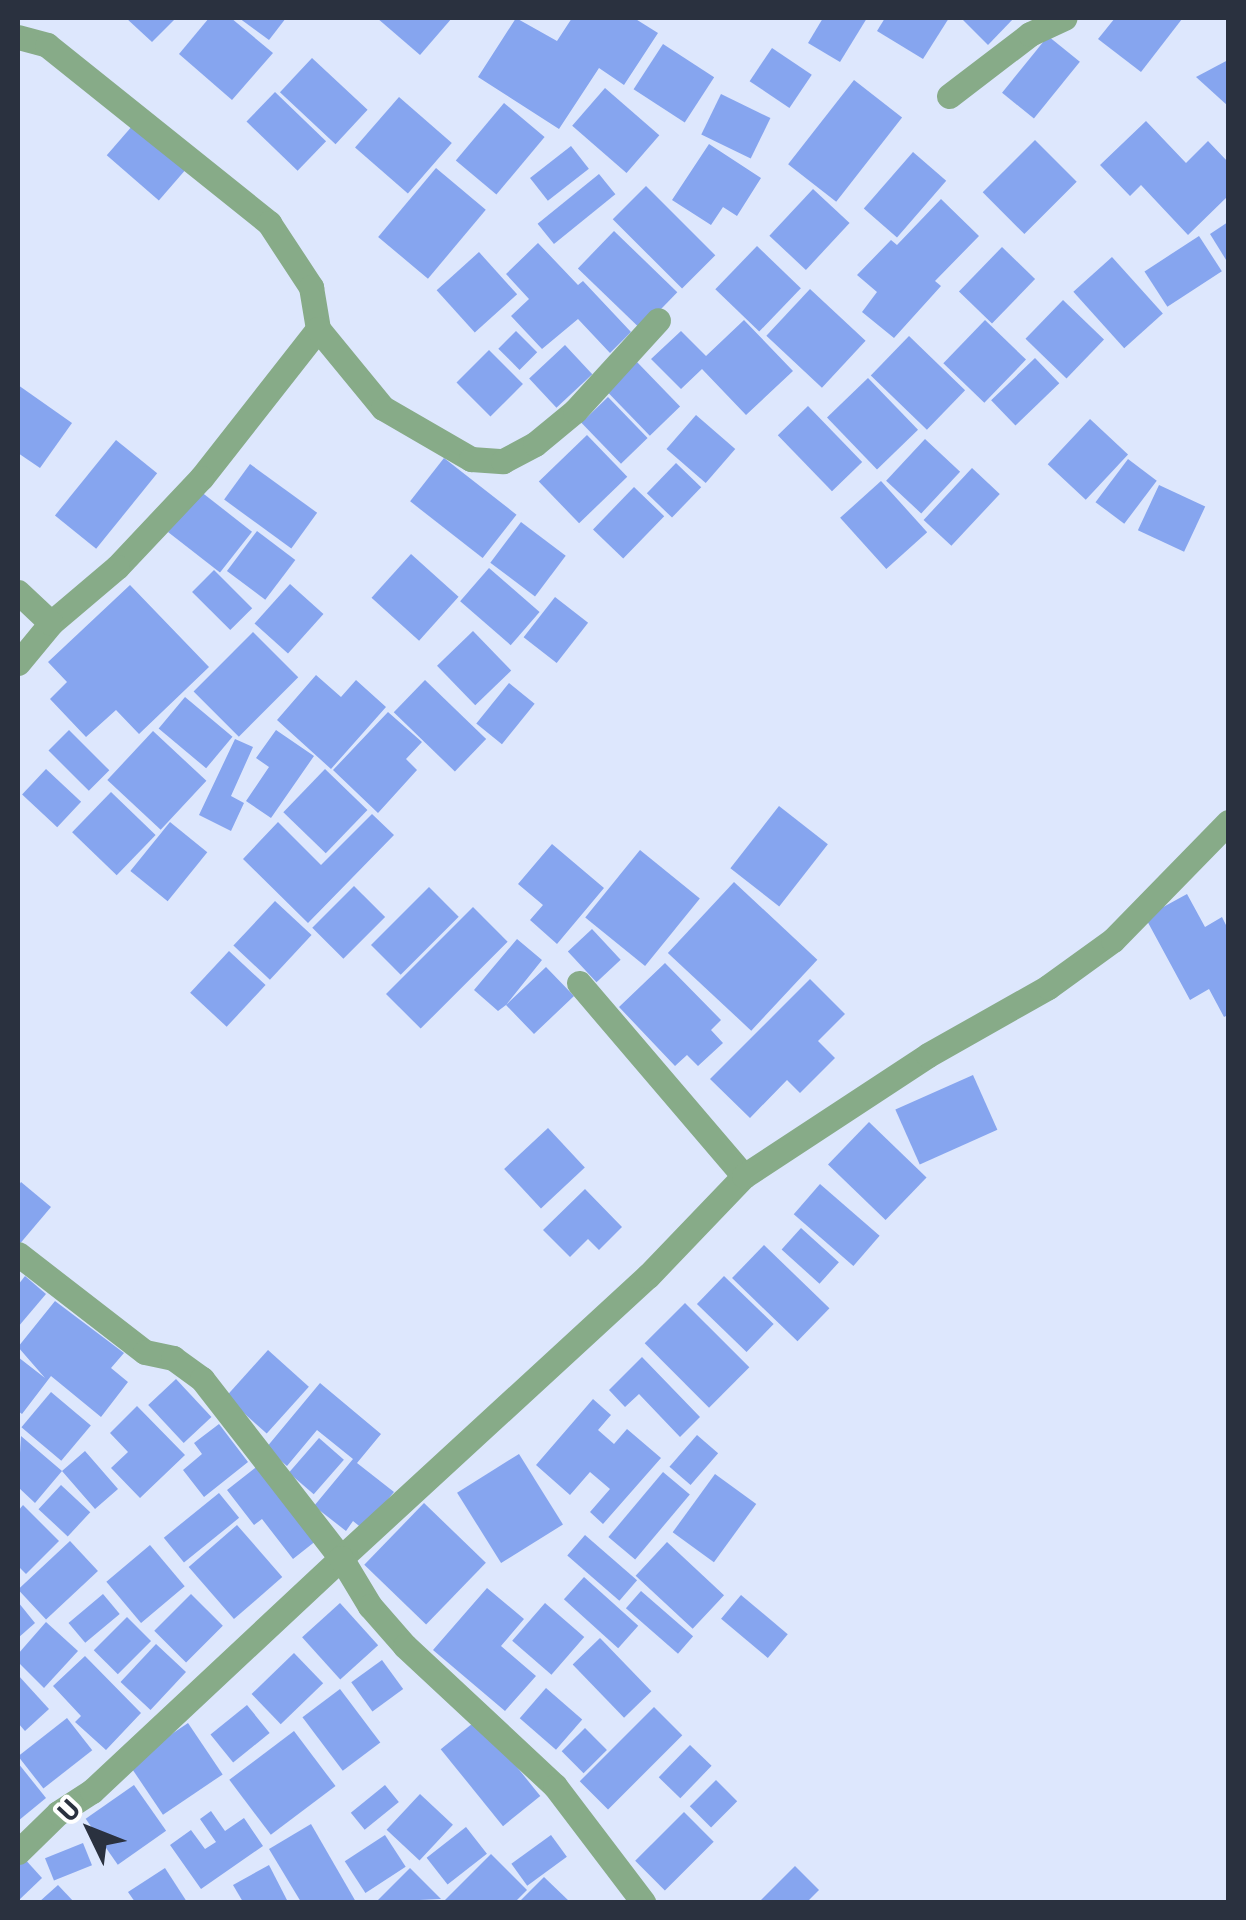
<!DOCTYPE html>
<style>
body{margin:0}
#map{position:relative;width:1246px;height:1920px;overflow:hidden;background:#dde7fd;font-family:Barlow,sans-serif}
div>[style]{position:absolute}
[style*='--x']{left:calc(var(--x)*1px);top:calc(var(--y)*1px);width:calc(var(--w)*1px);rotate:calc(var(--a)*1deg)}
.building>*{inset:0;background:#86a5ef;transform-origin:0 0}
.street>*{height:25px;margin:-12.5px;padding:0 12.5px;transform-origin:12.5px;border-radius:12.5px;background:#87ab88}
span{translate:-50% -50%;white-space:nowrap;text-align:center;line-height:1.15;-webkit-text-stroke:9px #fff;paint-order:stroke}
.frame{position:absolute;inset:0;border:20px solid #2a313f;pointer-events:none}
.north{position:absolute;left:40px;top:1780px;width:100px;height:100px;-webkit-text-stroke:8px #fff;paint-order:stroke;rotate:313deg;font-size:28px;font-weight:700;line-height:40px;text-align:center;color:#2a313f}
.north::after{content:'';display:block;margin:auto;width:35px;height:45px;background:#2a313f;clip-path:polygon(50% 0,100% 100%,50% 72%,0 100%)}
</style>
<div id="map">
<div class="building">
<i style="clip-path:polygon(126px 18px,176px 18px,152px 42px)"></i>
<i style="clip-path:polygon(209px 18px,231px 18px,273px 53px,232px 100px,179px 54px)"></i>
<i style="clip-path:polygon(239px 18px,286px 18px,269px 40px)"></i>
<i style="clip-path:polygon(377px 18px,452px 18px,420px 55px)"></i>
<i style="clip-path:polygon(516px 18px,557px 41px,572px 18px,634px 18px,658px 33px,624px 85px,599px 68px,559px 129px,478px 77px)"></i>
<i style="clip-path:polygon(823px 18px,867px 18px,840px 62px,808px 43px)"></i>
<i style="clip-path:polygon(885px 18px,949px 18px,923px 59px,877px 31px)"></i>
<i style="clip-path:polygon(961px 18px,1014px 18px,988px 45px)"></i>
<i style="clip-path:polygon(1115px 18px,1179px 18px,1182px 19px,1141px 72px,1098px 39px)"></i>
<i style="left:1048px;top:36px;width:41px;height:73px;rotate:39deg"></i>
<i style="left:663px;top:44px;width:61px;height:54px;rotate:33deg"></i>
<i style="left:772px;top:48px;width:48px;height:40px;rotate:34deg"></i>
<i style="left:312px;top:58px;width:76px;height:47px;rotate:43deg"></i>
<i style="clip-path:polygon(1228px 60px,1228px 106px,1196px 77px)"></i>
<i style="left:854px;top:80px;width:61px;height:107px;rotate:38deg"></i>
<i style="left:605px;top:88px;width:72px;height:50px;rotate:41deg"></i>
<i style="left:275px;top:92px;width:71px;height:41px;rotate:44deg"></i>
<i style="left:721px;top:94px;width:55px;height:45px;rotate:26deg"></i>
<i style="left:399px;top:97px;width:70px;height:67px;rotate:41deg"></i>
<i style="left:504px;top:103px;width:53px;height:75px;rotate:40deg"></i>
<i style="clip-path:polygon(1146px 121px,1186px 163px,1208px 141px,1228px 162px,1228px 196px,1188px 235px,1141px 185px,1130px 196px,1100px 165px)"></i>
<i style="left:133px;top:125px;width:69px;height:40px;rotate:41deg"></i>
<i style="left:1035px;top:140px;width:59px;height:74px;rotate:45deg"></i>
<i style="clip-path:polygon(709px 144px,761px 178px,737px 216px,723px 207px,711px 225px,672px 200px)"></i>
<i style="left:571px;top:146px;width:29px;height:52px;rotate:52deg"></i>
<i style="left:913px;top:152px;width:44px;height:75px;rotate:41deg"></i>
<i style="left:436px;top:168px;width:65px;height:90px;rotate:40deg"></i>
<i style="left:599px;top:174px;width:26px;height:79px;rotate:51deg"></i>
<i style="left:646px;top:186px;width:98px;height:47px;rotate:45deg"></i>
<i style="left:813px;top:189px;width:50px;height:64px;rotate:43deg"></i>
<i style="clip-path:polygon(941px 199px,979px 236px,935px 281px,941px 286px,894px 338px,862px 312px,877px 292px,857px 275px,891px 240px,897px 245px)"></i>
<i style="clip-path:polygon(1228px 222px,1228px 263px,1210px 234px)"></i>
<i style="left:614px;top:231px;width:88px;height:52px;rotate:44deg"></i>
<i style="left:1199px;top:236px;width:42px;height:65px;rotate:57deg"></i>
<i style="clip-path:polygon(538px 243px,578px 285px,583px 281px,631px 332px,610px 353px,578px 319px,542px 349px,511px 316px,529px 299px,506px 274px)"></i>
<i style="left:757px;top:246px;width:61px;height:60px;rotate:44deg"></i>
<i style="left:1002px;top:247px;width:46px;height:62px;rotate:44deg"></i>
<i style="left:479px;top:252px;width:57px;height:57px;rotate:48deg"></i>
<i style="left:1112px;top:257px;width:76px;height:52px;rotate:48deg"></i>
<i style="left:810px;top:289px;width:76px;height:64px;rotate:43deg"></i>
<i style="left:1063px;top:300px;width:57px;height:54px;rotate:44deg"></i>
<i style="clip-path:polygon(744px 320px,793px 371px,746px 415px,702px 369px,681px 389px,651px 359px,681px 331px,706px 356px)"></i>
<i style="left:985px;top:320px;width:57px;height:60px;rotate:44deg"></i>
<i style="left:516px;top:331px;width:30px;height:25px;rotate:45deg"></i>
<i style="left:909px;top:336px;width:78px;height:55px;rotate:44deg"></i>
<i style="left:565px;top:345px;width:40px;height:49px;rotate:47deg"></i>
<i style="left:489px;top:350px;width:48px;height:46px;rotate:45deg"></i>
<i style="left:1035px;top:358px;width:35px;height:61px;rotate:46deg"></i>
<i style="left:637px;top:362px;width:62px;height:42px;rotate:46deg"></i>
<i style="left:868px;top:378px;width:72px;height:57px;rotate:46deg"></i>
<i style="clip-path:polygon(18px 385px,72px 423px,40px 468px,18px 453px)"></i>
<i style="left:608px;top:397px;width:57px;height:37px;rotate:46deg"></i>
<i style="left:808px;top:406px;width:78px;height:42px;rotate:46deg"></i>
<i style="left:696px;top:415px;width:52px;height:45px;rotate:41deg"></i>
<i style="left:1090px;top:419px;width:52px;height:62px;rotate:43deg"></i>
<i style="left:587px;top:435px;width:58px;height:67px;rotate:46deg"></i>
<i style="left:925px;top:439px;width:48px;height:57px;rotate:43deg"></i>
<i style="left:116px;top:440px;width:53px;height:97px;rotate:39deg"></i>
<i style="left:444px;top:458px;width:92px;height:55px;rotate:38deg"></i>
<i style="left:1128px;top:459px;width:36px;height:54px;rotate:37deg"></i>
<i style="left:676px;top:463px;width:35px;height:42px;rotate:44deg"></i>
<i style="left:250px;top:464px;width:83px;height:44px;rotate:36deg"></i>
<i style="left:972px;top:468px;width:38px;height:71px;rotate:43deg"></i>
<i style="left:881px;top:481px;width:69px;height:55px;rotate:48deg"></i>
<i style="left:1159px;top:485px;width:51px;height:50px;rotate:25deg"></i>
<i style="left:634px;top:487px;width:42px;height:59px;rotate:44deg"></i>
<i style="left:200px;top:491px;width:66px;height:52px;rotate:38deg"></i>
<i style="left:521px;top:522px;width:56px;height:51px;rotate:37deg"></i>
<i style="left:257px;top:531px;width:48px;height:50px;rotate:37deg"></i>
<i style="left:411px;top:554px;width:64px;height:59px;rotate:42deg"></i>
<i style="left:489px;top:568px;width:67px;height:44px;rotate:41deg"></i>
<i style="left:214px;top:570px;width:54px;height:31px;rotate:45deg"></i>
<i style="left:290px;top:584px;width:45px;height:53px;rotate:42deg"></i>
<i style="clip-path:polygon(130px 585px,209px 667px,139px 734px,116px 710px,86px 737px,50px 699px,67px 682px,48px 662px)"></i>
<i style="left:555px;top:597px;width:42px;height:51px;rotate:38deg"></i>
<i style="left:473px;top:631px;width:55px;height:50px;rotate:46deg"></i>
<i style="left:253px;top:632px;width:64px;height:84px;rotate:45deg"></i>
<i style="clip-path:polygon(316px 675px,341px 697px,356px 680px,386px 707px,331px 769px,277px 720px)"></i>
<i style="left:425px;top:680px;width:85px;height:45px;rotate:44deg"></i>
<i style="left:509px;top:683px;width:33px;height:52px;rotate:39deg"></i>
<i style="left:185px;top:697px;width:62px;height:41px;rotate:40deg"></i>
<i style="clip-path:polygon(388px 712px,422px 742px,406px 759px,417px 770px,378px 813px,333px 770px)"></i>
<i style="left:69px;top:730px;width:57px;height:29px;rotate:45deg"></i>
<i style="clip-path:polygon(276px 730px,314px 756px,271px 818px,246px 801px,269px 767px,256px 758px)"></i>
<i style="left:153px;top:731px;width:73px;height:67px;rotate:43deg"></i>
<i style="clip-path:polygon(235px 739px,253px 747px,231px 796px,244px 803px,231px 831px,199px 815px)"></i>
<i style="left:46px;top:769px;width:48px;height:35px;rotate:43deg"></i>
<i style="left:325px;top:769px;width:59px;height:60px;rotate:44deg"></i>
<i style="left:111px;top:792px;width:62px;height:56px;rotate:44deg"></i>
<i style="left:779px;top:806px;width:62px;height:79px;rotate:38deg"></i>
<i style="clip-path:polygon(372px 814px,394px 835px,308px 923px,243px 859px,278px 822px,321px 865px)"></i>
<i style="left:170px;top:822px;width:48px;height:63px;rotate:39deg"></i>
<i style="clip-path:polygon(552px 844px,604px 888px,557px 944px,530px 920px,543px 905px,518px 884px)"></i>
<i style="left:640px;top:850px;width:77px;height:87px;rotate:39deg"></i>
<i style="left:734px;top:882px;width:114px;height:97px;rotate:43deg"></i>
<i style="left:354px;top:886px;width:44px;height:59px;rotate:45deg"></i>
<i style="left:429px;top:887px;width:42px;height:82px;rotate:45deg"></i>
<i style="clip-path:polygon(1187px 894px,1205px 927px,1222px 917px,1228px 929px,1228px 1015px,1224px 1017px,1209px 989px,1190px 1000px,1145px 917px)"></i>
<i style="left:275px;top:901px;width:50px;height:61px;rotate:43deg"></i>
<i style="left:473px;top:907px;width:49px;height:123px;rotate:45deg"></i>
<i style="left:592px;top:929px;width:42px;height:33px;rotate:47deg"></i>
<i style="clip-path:polygon(517px 939px,542px 960px,506px 1005px,546px 967px,574px 996px,534px 1034px,506px 1005px,498px 1011px,474px 990px)"></i>
<i style="left:229px;top:951px;width:50px;height:57px;rotate:43deg"></i>
<i style="clip-path:polygon(665px 963px,721px 1020px,711px 1030px,723px 1043px,698px 1066px,687px 1055px,675px 1066px,619px 1007px)"></i>
<i style="clip-path:polygon(810px 979px,845px 1014px,818px 1041px,835px 1058px,800px 1093px,787px 1080px,750px 1118px,710px 1079px)"></i>
<i style="left:973px;top:1075px;width:60px;height:85px;rotate:66deg"></i>
<i style="left:869px;top:1122px;width:80px;height:59px;rotate:44deg"></i>
<i style="left:548px;top:1128px;width:54px;height:60px;rotate:47deg"></i>
<i style="clip-path:polygon(21px 1182px,51px 1207px,18px 1246px,18px 1187px)"></i>
<i style="left:820px;top:1184px;width:79px;height:40px;rotate:41deg"></i>
<i style="clip-path:polygon(585px 1189px,622px 1227px,599px 1250px,588px 1239px,570px 1257px,543px 1230px)"></i>
<i style="left:801px;top:1228px;width:51px;height:29px;rotate:42deg"></i>
<i style="left:764px;top:1245px;width:91px;height:46px;rotate:44deg"></i>
<i style="clip-path:polygon(25px 1276px,46px 1294px,18px 1327px,18px 1285px)"></i>
<i style="left:724px;top:1276px;width:69px;height:39px;rotate:44deg"></i>
<i style="clip-path:polygon(55px 1301px,124px 1353px,111px 1368px,128px 1382px,101px 1417px,51px 1376px,22px 1414px,18px 1411px,18px 1357px,45px 1378px,18px 1347px)"></i>
<i style="left:685px;top:1303px;width:91px;height:57px;rotate:45deg"></i>
<i style="left:268px;top:1350px;width:55px;height:63px;rotate:42deg"></i>
<i style="clip-path:polygon(642px 1357px,700px 1417px,680px 1437px,639px 1394px,625px 1407px,609px 1390px)"></i>
<i style="left:176px;top:1379px;width:52px;height:38px;rotate:47deg"></i>
<i style="clip-path:polygon(320px 1383px,381px 1434px,357px 1463px,394px 1492px,363px 1529px,353px 1521px,346px 1531px,314px 1506px,353px 1459px,317px 1430px,287px 1466px,266px 1448px)"></i>
<i style="left:51px;top:1392px;width:52px;height:46px;rotate:40deg"></i>
<i style="clip-path:polygon(593px 1399px,611px 1415px,598px 1430px,614px 1444px,627px 1429px,661px 1458px,603px 1524px,590px 1512px,610px 1489px,590px 1472px,570px 1495px,536px 1465px)"></i>
<i style="clip-path:polygon(137px 1406px,185px 1455px,140px 1498px,111px 1468px,128px 1452px,110px 1433px)"></i>
<i style="clip-path:polygon(219px 1424px,248px 1462px,204px 1497px,183px 1470px,202px 1454px,194px 1443px)"></i>
<i style="left:697px;top:1435px;width:28px;height:42px;rotate:41deg"></i>
<i style="clip-path:polygon(21px 1436px,62px 1471px,85px 1451px,118px 1489px,95px 1509px,62px 1471px,35px 1503px,18px 1487px)"></i>
<i style="left:319px;top:1438px;width:33px;height:46px;rotate:41deg"></i>
<i style="left:519px;top:1454px;width:83px;height:73px;rotate:58deg"></i>
<i style="clip-path:polygon(259px 1465px,317px 1540px,293px 1559px,262px 1519px,254px 1525px,227px 1490px)"></i>
<i style="left:663px;top:1472px;width:35px;height:85px;rotate:40deg"></i>
<i style="left:715px;top:1474px;width:51px;height:72px;rotate:36deg"></i>
<i style="left:61px;top:1485px;width:40px;height:33px;rotate:43deg"></i>
<i style="left:219px;top:1493px;width:32px;height:71px;rotate:51deg"></i>
<i style="left:424px;top:1503px;width:86px;height:86px;rotate:44deg"></i>
<i style="clip-path:polygon(23px 1505px,59px 1541px,26px 1574px,18px 1566px,18px 1511px)"></i>
<i style="left:237px;top:1525px;width:69px;height:64px;rotate:49deg"></i>
<i style="left:585px;top:1535px;width:69px;height:27px;rotate:41deg"></i>
<i style="left:70px;top:1541px;width:41px;height:71px;rotate:47deg"></i>
<i style="left:667px;top:1542px;width:78px;height:46px;rotate:43deg"></i>
<i style="left:150px;top:1545px;width:54px;height:57px;rotate:50deg"></i>
<i style="left:584px;top:1577px;width:73px;height:30px;rotate:42deg"></i>
<i style="clip-path:polygon(487px 1588px,524px 1619px,501px 1646px,536px 1676px,505px 1711px,433px 1650px)"></i>
<i style="left:641px;top:1591px;width:69px;height:23px;rotate:41deg"></i>
<i style="left:103px;top:1594px;width:26px;height:45px;rotate:50deg"></i>
<i style="left:191px;top:1594px;width:45px;height:52px;rotate:45deg"></i>
<i style="left:741px;top:1595px;width:61px;height:31px;rotate:40deg"></i>
<i style="clip-path:polygon(18px 1602px,35px 1623px,18px 1638px)"></i>
<i style="left:340px;top:1603px;width:57px;height:51px;rotate:48deg"></i>
<i style="left:545px;top:1603px;width:52px;height:50px;rotate:41deg"></i>
<i style="left:127px;top:1617px;width:34px;height:47px;rotate:45deg"></i>
<i style="clip-path:polygon(46px 1622px,78px 1651px,44px 1688px,18px 1662px,18px 1654px)"></i>
<i style="left:600px;top:1638px;width:74px;height:38px;rotate:46deg"></i>
<i style="left:156px;top:1644px;width:41px;height:52px;rotate:43deg"></i>
<i style="left:294px;top:1653px;width:42px;height:59px;rotate:46deg"></i>
<i style="clip-path:polygon(85px 1656px,141px 1713px,106px 1750px,75px 1722px,81px 1716px,53px 1686px)"></i>
<i style="left:382px;top:1660px;width:36px;height:38px;rotate:54deg"></i>
<i style="clip-path:polygon(18px 1675px,49px 1709px,25px 1731px,18px 1723px)"></i>
<i style="left:546px;top:1688px;width:48px;height:40px;rotate:41deg"></i>
<i style="left:340px;top:1689px;width:67px;height:47px;rotate:53deg"></i>
<i style="left:247px;top:1705px;width:36px;height:47px;rotate:51deg"></i>
<i style="left:654px;top:1707px;width:40px;height:105px;rotate:45deg"></i>
<i style="left:67px;top:1718px;width:41px;height:62px;rotate:52deg"></i>
<i style="left:478px;top:1719px;width:99px;height:48px;rotate:51deg"></i>
<i style="left:188px;top:1723px;width:62px;height:72px;rotate:56deg"></i>
<i style="left:585px;top:1728px;width:31px;height:33px;rotate:45deg"></i>
<i style="left:294px;top:1731px;width:69px;height:81px;rotate:53deg"></i>
<i style="left:690px;top:1745px;width:30px;height:45px;rotate:44deg"></i>
<i style="clip-path:polygon(18px 1763px,46px 1798px,18px 1821px)"></i>
<i style="left:716px;top:1780px;width:30px;height:37px;rotate:45deg"></i>
<i style="left:134px;top:1785px;width:56px;height:59px;rotate:55deg"></i>
<i style="left:385px;top:1785px;width:22px;height:44px;rotate:51deg"></i>
<i style="left:420px;top:1794px;width:45px;height:49px;rotate:43deg"></i>
<i style="clip-path:polygon(211px 1811px,225px 1831px,244px 1818px,263px 1846px,201px 1889px,170px 1845px,191px 1830px,205px 1849px,216px 1842px,200px 1819px)"></i>
<i style="left:684px;top:1812px;width:42px;height:69px;rotate:45deg"></i>
<i style="clip-path:polygon(311px 1824px,356px 1902px,301px 1902px,269px 1849px)"></i>
<i style="left:466px;top:1827px;width:34px;height:50px;rotate:52deg"></i>
<i style="left:385px;top:1835px;width:38px;height:48px;rotate:57deg"></i>
<i style="left:551px;top:1835px;width:27px;height:49px;rotate:54deg"></i>
<i style="left:83px;top:1843px;width:24px;height:41px;rotate:68deg"></i>
<i style="clip-path:polygon(491px 1854px,527px 1890px,515px 1902px,443px 1902px)"></i>
<i style="clip-path:polygon(23px 1857px,42px 1878px,18px 1901px,18px 1862px)"></i>
<i style="clip-path:polygon(269px 1865px,288px 1902px,243px 1902px,233px 1885px)"></i>
<i style="clip-path:polygon(795px 1866px,819px 1890px,807px 1902px,759px 1902px)"></i>
<i style="clip-path:polygon(165px 1868px,187px 1902px,135px 1902px,128px 1892px)"></i>
<i style="clip-path:polygon(410px 1868px,441px 1899px,376px 1902px)"></i>
<i style="clip-path:polygon(544px 1877px,570px 1902px,519px 1902px)"></i>
<i style="clip-path:polygon(58px 1885px,74px 1902px,39px 1902px)"></i>
</div>
<div class="street">
<i style="--x:18;--y:37;--w:30;--a:15"></i>
<i style="--x:47;--y:45;--w:285;--a:38.7"></i>
<i style="--x:269;--y:223;--w:77;--a:56.7"></i>
<i style="--x:311;--y:287;--w:43;--a:80.5"></i>
<i style="--x:318;--y:329;--w:189;--a:128.1"></i>
<i style="--x:201;--y:478;--w:122;--a:133.3"></i>
<i style="--x:117;--y:567;--w:87;--a:139.7"></i>
<i style="--x:51;--y:623;--w:52;--a:129.5"></i>
<i style="--x:949;--y:96;--w:102;--a:-37.4"></i>
<i style="--x:1030;--y:34;--w:38;--a:-25"></i>
<i style="--x:318;--y:329;--w:102;--a:50.6"></i>
<i style="--x:383;--y:408;--w:102;--a:30.1"></i>
<i style="--x:471;--y:459;--w:32;--a:4"></i>
<i style="--x:503;--y:461;--w:36;--a:-28"></i>
<i style="--x:535;--y:444;--w:52;--a:-39.5"></i>
<i style="--x:575;--y:411;--w:123;--a:-47.6"></i>
<i style="--x:18;--y:592;--w:45;--a:43.2"></i>
<i style="--x:579;--y:983;--w:254;--a:49.5"></i>
<i style="--x:18;--y:1254;--w:160;--a:37.7"></i>
<i style="--x:145;--y:1352;--w:29;--a:12"></i>
<i style="--x:173;--y:1358;--w:36;--a:36"></i>
<i style="--x:202;--y:1379;--w:227;--a:52.2"></i>
<i style="--x:341;--y:1558;--w:417;--a:-42.6"></i>
<i style="--x:648;--y:1276;--w:139;--a:-46.2"></i>
<i style="--x:744;--y:1176;--w:220;--a:-33.3"></i>
<i style="--x:928;--y:1055;--w:138;--a:-29.5"></i>
<i style="--x:1048;--y:987;--w:80;--a:-35.9"></i>
<i style="--x:1113;--y:940;--w:165;--a:-45.7"></i>
<i style="--x:18;--y:1852;--w:56;--a:-44.3"></i>
<i style="--x:58;--y:1813;--w:40;--a:-32.9"></i>
<i style="--x:92;--y:1791;--w:341;--a:-43.1"></i>
<i style="--x:341;--y:1558;--w:56;--a:58.9"></i>
<i style="--x:370;--y:1606;--w:53;--a:48.8"></i>
<i style="--x:405;--y:1646;--w:205;--a:43"></i>
<i style="--x:555;--y:1786;--w:146;--a:52.8"></i>
</div>
<div class="frame"></div>
<div class="north">U</div>
</div>
